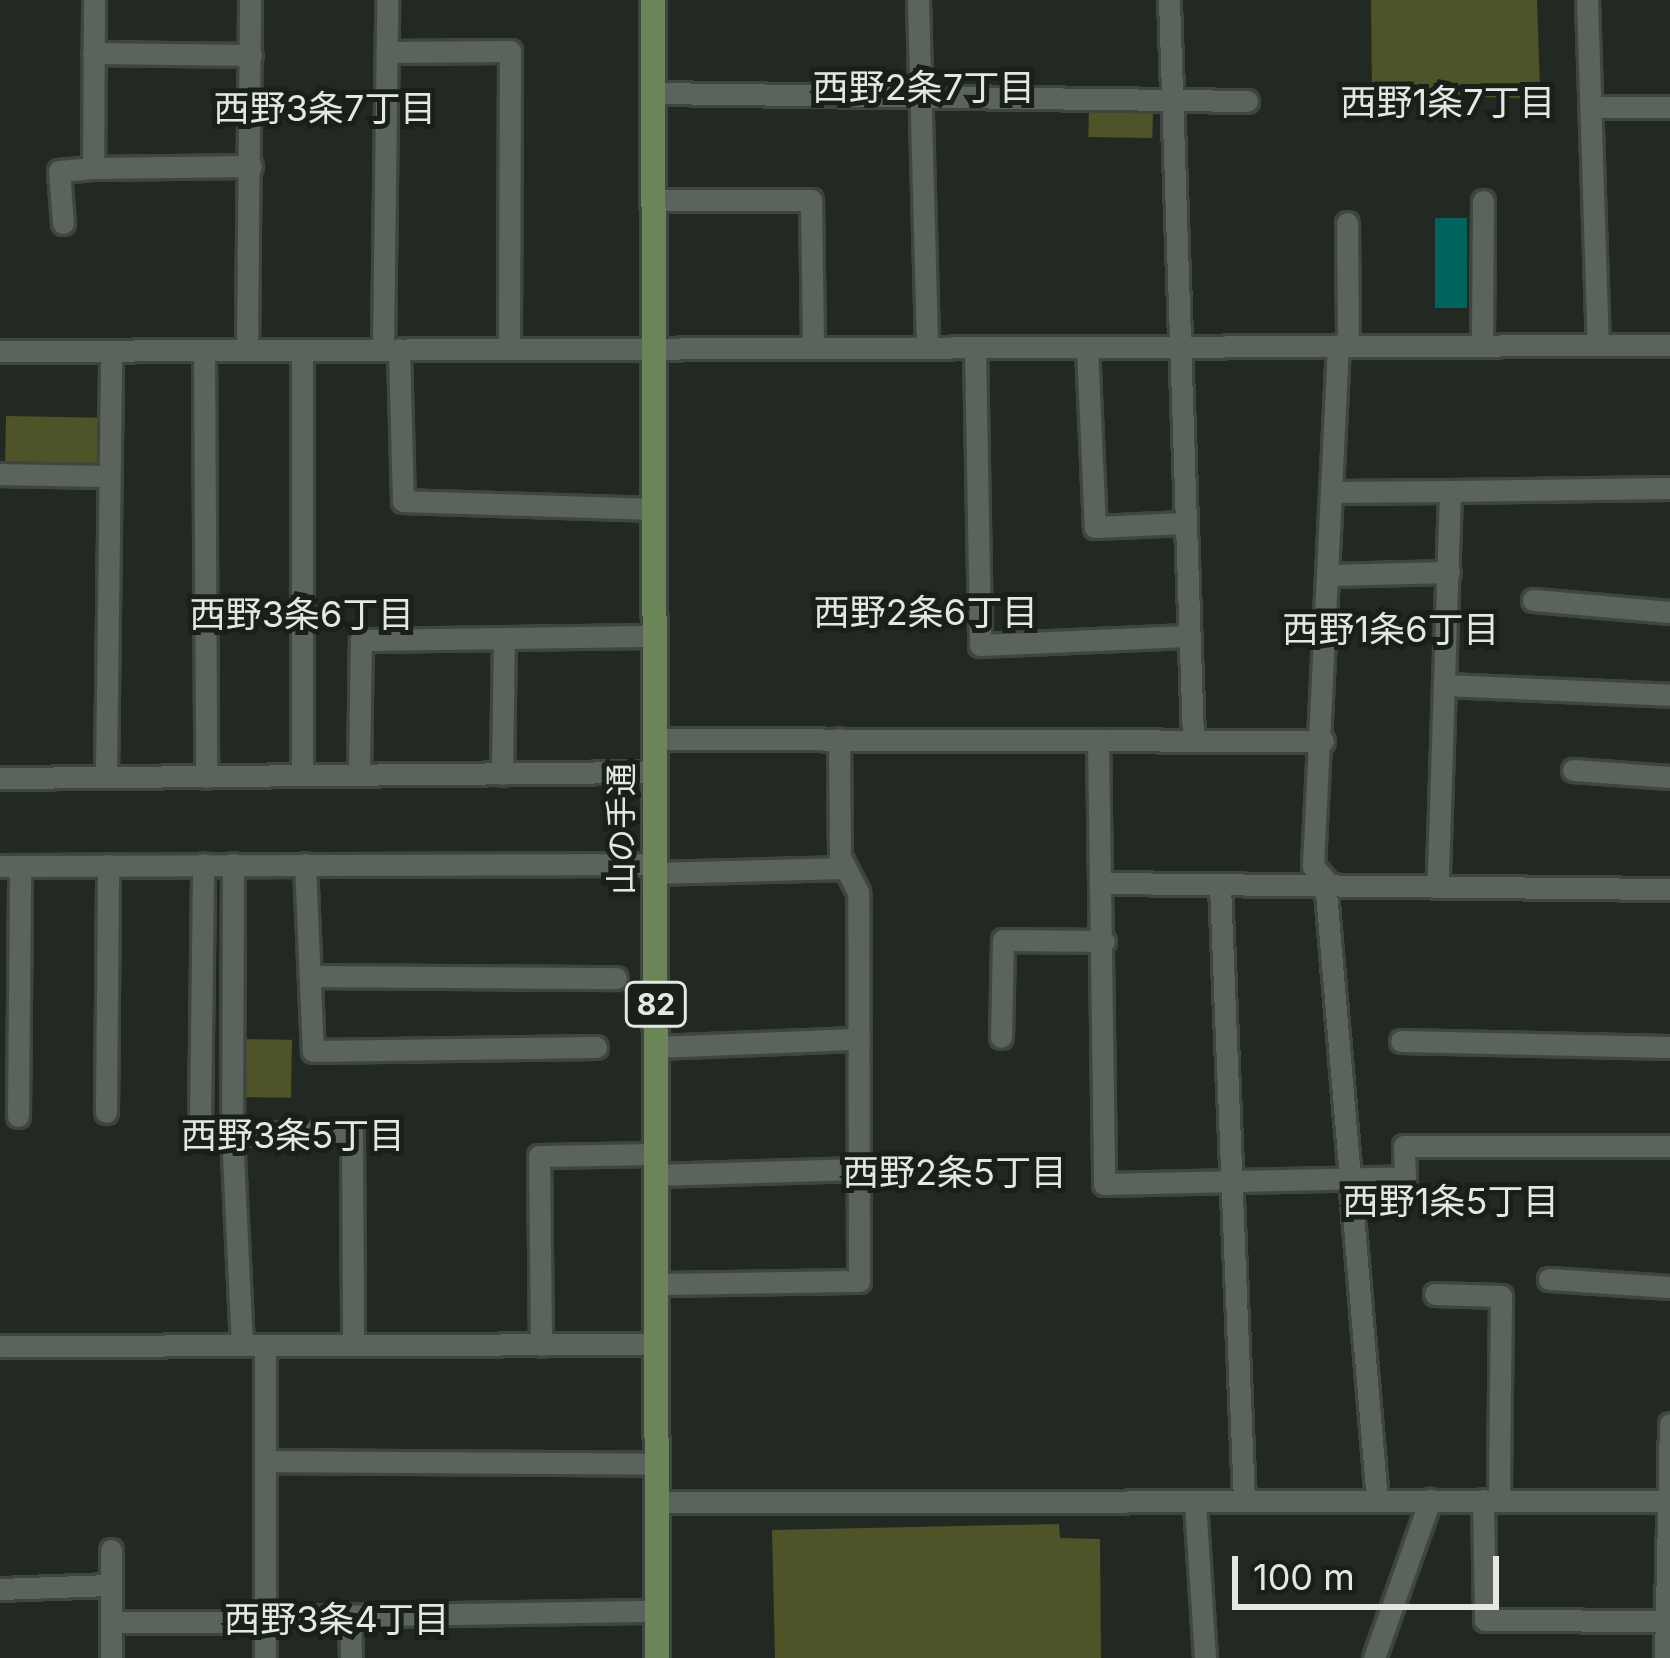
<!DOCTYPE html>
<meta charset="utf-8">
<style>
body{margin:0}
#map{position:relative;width:1670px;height:1658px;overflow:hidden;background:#222923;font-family:Inter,"Noto Sans JP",sans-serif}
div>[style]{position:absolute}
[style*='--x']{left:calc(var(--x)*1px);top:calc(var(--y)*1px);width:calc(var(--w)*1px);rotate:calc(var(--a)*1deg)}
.green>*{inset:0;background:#4f5328;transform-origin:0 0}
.water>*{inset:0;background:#00635c;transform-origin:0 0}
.roads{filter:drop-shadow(3px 0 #3f4540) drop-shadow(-3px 0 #3f4540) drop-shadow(0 3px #3f4540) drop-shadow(0 -3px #3f4540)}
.minor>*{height:21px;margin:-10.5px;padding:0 10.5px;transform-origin:10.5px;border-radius:10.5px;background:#5a635c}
.major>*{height:24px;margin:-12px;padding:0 12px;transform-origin:12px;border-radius:12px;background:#6b8458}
span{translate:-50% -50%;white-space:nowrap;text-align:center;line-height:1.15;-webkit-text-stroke:10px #182019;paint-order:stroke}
.shield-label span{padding:3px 9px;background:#182019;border:3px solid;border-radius:9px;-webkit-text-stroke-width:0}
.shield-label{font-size:30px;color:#e3e8e4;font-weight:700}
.street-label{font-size:33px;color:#e3e8e4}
.neighbourhood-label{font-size:36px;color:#e3e8e4}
.scale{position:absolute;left:1232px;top:1556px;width:267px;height:54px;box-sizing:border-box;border:6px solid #e3e8e4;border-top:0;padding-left:15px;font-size:36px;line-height:42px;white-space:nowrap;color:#e3e8e4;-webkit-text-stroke:9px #182019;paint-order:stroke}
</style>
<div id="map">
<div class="green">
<i style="clip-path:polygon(1371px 0,1537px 0,1540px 90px,1528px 98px,1372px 95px)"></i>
<i style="left:1089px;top:104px;width:64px;height:33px;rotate:1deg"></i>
<i style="left:6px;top:416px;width:94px;height:47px;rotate:1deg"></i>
<i style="left:243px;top:1039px;width:49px;height:58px;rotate:1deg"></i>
<i style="clip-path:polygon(1059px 1524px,1060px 1538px,1100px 1539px,1101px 1658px,775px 1658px,772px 1530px)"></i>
</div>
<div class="water">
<i style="left:1435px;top:218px;width:32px;height:90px"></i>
</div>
<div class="roads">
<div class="minor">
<i style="--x:94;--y:0;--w:168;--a:90.3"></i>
<i style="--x:93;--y:168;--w:158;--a:-0.7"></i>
<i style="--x:918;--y:0;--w:345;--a:88.5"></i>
<i style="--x:1169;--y:0;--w:740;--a:88.14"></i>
<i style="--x:1587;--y:0;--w:344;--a:88.2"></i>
<i style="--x:387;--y:52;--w:123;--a:-0.5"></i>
<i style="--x:510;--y:51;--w:298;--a:90.2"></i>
<i style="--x:93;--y:53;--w:158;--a:0.7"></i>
<i style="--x:653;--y:93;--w:594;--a:0.77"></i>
<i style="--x:1596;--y:107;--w:74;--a:0"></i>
<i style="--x:654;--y:200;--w:157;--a:0"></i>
<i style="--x:811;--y:200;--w:146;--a:89.2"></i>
<i style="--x:63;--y:223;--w:52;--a:-94.4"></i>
<i style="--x:59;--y:171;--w:34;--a:-5"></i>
<i style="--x:1347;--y:223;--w:122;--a:89.5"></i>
<i style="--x:1482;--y:344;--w:143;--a:-89.6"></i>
<i style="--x:1338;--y:345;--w:522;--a:92.75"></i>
<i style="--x:1313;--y:866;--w:18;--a:49"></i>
<i style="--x:1325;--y:880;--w:622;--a:85.21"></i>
<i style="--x:975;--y:347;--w:298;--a:89"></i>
<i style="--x:980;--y:645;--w:208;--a:-2.5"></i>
<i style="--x:1087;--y:347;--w:180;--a:87.5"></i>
<i style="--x:1095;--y:527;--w:89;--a:-2.6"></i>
<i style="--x:383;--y:349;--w:349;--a:-89.3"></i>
<i style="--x:399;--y:349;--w:152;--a:88.5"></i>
<i style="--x:403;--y:501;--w:250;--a:1.8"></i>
<i style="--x:204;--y:350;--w:427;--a:89.7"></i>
<i style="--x:247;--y:350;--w:350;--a:-89.5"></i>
<i style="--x:302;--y:350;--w:424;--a:90"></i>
<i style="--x:0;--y:351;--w:1670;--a:-0.21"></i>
<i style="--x:0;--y:474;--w:106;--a:1.1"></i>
<i style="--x:1450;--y:491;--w:220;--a:-0.8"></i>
<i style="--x:1332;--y:492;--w:118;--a:-0.5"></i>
<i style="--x:1450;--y:491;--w:391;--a:91.8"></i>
<i style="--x:1329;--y:575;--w:120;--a:-1.4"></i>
<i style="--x:1533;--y:600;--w:138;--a:5"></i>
<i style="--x:1445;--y:685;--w:225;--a:2.5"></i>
<i style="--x:654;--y:739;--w:669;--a:0.17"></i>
<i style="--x:1098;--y:740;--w:444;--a:89.2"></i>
<i style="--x:1104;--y:1184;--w:301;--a:-1.3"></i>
<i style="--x:1405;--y:1177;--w:31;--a:-92"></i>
<i style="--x:1404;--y:1146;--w:266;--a:0"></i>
<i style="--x:1573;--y:770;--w:97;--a:4.1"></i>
<i style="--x:502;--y:774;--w:136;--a:-89.2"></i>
<i style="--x:106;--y:775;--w:424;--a:-89.3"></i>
<i style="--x:359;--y:775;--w:135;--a:-89.2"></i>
<i style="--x:361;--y:640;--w:292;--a:-0.8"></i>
<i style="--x:0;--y:778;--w:654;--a:-0.53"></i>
<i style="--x:233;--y:864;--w:270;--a:90.2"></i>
<i style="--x:232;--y:1134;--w:211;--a:87.3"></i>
<i style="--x:305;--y:864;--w:187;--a:87.6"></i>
<i style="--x:313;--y:1051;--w:283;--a:-0.8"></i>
<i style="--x:0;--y:866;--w:656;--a:-0.17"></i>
<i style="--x:655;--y:873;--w:190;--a:-1.5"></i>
<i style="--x:1102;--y:883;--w:568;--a:0.61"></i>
<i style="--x:1220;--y:885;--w:615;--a:87.77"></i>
<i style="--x:311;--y:976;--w:305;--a:0.4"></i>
<i style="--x:1001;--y:1037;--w:97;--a:-88.8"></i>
<i style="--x:1003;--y:940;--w:101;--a:0.6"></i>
<i style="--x:1401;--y:1041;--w:269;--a:1.3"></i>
<i style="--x:656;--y:1047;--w:203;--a:-2.3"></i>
<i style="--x:106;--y:1112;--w:247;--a:-89.5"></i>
<i style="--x:18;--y:1116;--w:250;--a:-89.5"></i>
<i style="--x:200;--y:1122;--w:258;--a:-89.3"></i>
<i style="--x:232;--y:1134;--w:120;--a:-0.5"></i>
<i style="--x:352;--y:1133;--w:212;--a:89.7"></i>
<i style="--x:657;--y:1175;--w:201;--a:-1.7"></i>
<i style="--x:1549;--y:1279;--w:121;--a:3.8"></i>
<i style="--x:657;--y:1284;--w:202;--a:-0.9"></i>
<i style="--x:859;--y:1281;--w:389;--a:-90.1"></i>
<i style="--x:858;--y:892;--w:39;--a:-117"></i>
<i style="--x:840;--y:857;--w:118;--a:-90.5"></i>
<i style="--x:1435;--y:1294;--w:66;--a:1.7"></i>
<i style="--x:1501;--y:1296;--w:204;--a:90.6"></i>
<i style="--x:265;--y:1345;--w:313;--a:90"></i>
<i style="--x:541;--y:1345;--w:189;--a:-90.6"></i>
<i style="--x:539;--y:1156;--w:118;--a:-1"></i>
<i style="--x:0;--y:1346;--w:657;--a:-0.17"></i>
<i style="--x:265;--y:1461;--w:391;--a:0.4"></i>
<i style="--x:1483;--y:1500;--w:120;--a:89"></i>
<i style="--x:1485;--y:1620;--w:181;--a:0.3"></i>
<i style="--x:656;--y:1502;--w:1012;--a:-0.06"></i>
<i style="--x:1195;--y:1503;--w:155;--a:86.3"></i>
<i style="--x:111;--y:1550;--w:108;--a:90"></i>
<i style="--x:0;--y:1589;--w:111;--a:-2.1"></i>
<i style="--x:350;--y:1615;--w:43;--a:88.7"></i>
<i style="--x:265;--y:1617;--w:392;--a:-0.9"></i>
<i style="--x:111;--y:1622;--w:154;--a:0"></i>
<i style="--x:1374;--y:1658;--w:168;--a:-70.5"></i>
<i style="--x:1665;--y:1658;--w:234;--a:-88.8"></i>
</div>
<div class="major">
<i style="--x:653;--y:0;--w:1658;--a:89.86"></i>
</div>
</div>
<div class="shield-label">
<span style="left:656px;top:1004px">82</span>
</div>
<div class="street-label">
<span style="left:622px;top:829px;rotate:-90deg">山の手通</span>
</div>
<div class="neighbourhood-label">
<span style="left:924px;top:88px">西野2条7丁目</span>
<span style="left:1448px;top:103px">西野1条7丁目</span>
<span style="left:325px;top:109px">西野3条7丁目</span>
<span style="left:926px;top:613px">西野2条6丁目</span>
<span style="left:302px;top:615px">西野3条6丁目</span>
<span style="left:1391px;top:630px">西野1条6丁目</span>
<span style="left:293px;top:1136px">西野3条5丁目</span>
<span style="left:955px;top:1173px">西野2条5丁目</span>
<span style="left:1451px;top:1202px">西野1条5丁目</span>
<span style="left:337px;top:1620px">西野3条4丁目</span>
</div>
<div class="scale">100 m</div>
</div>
